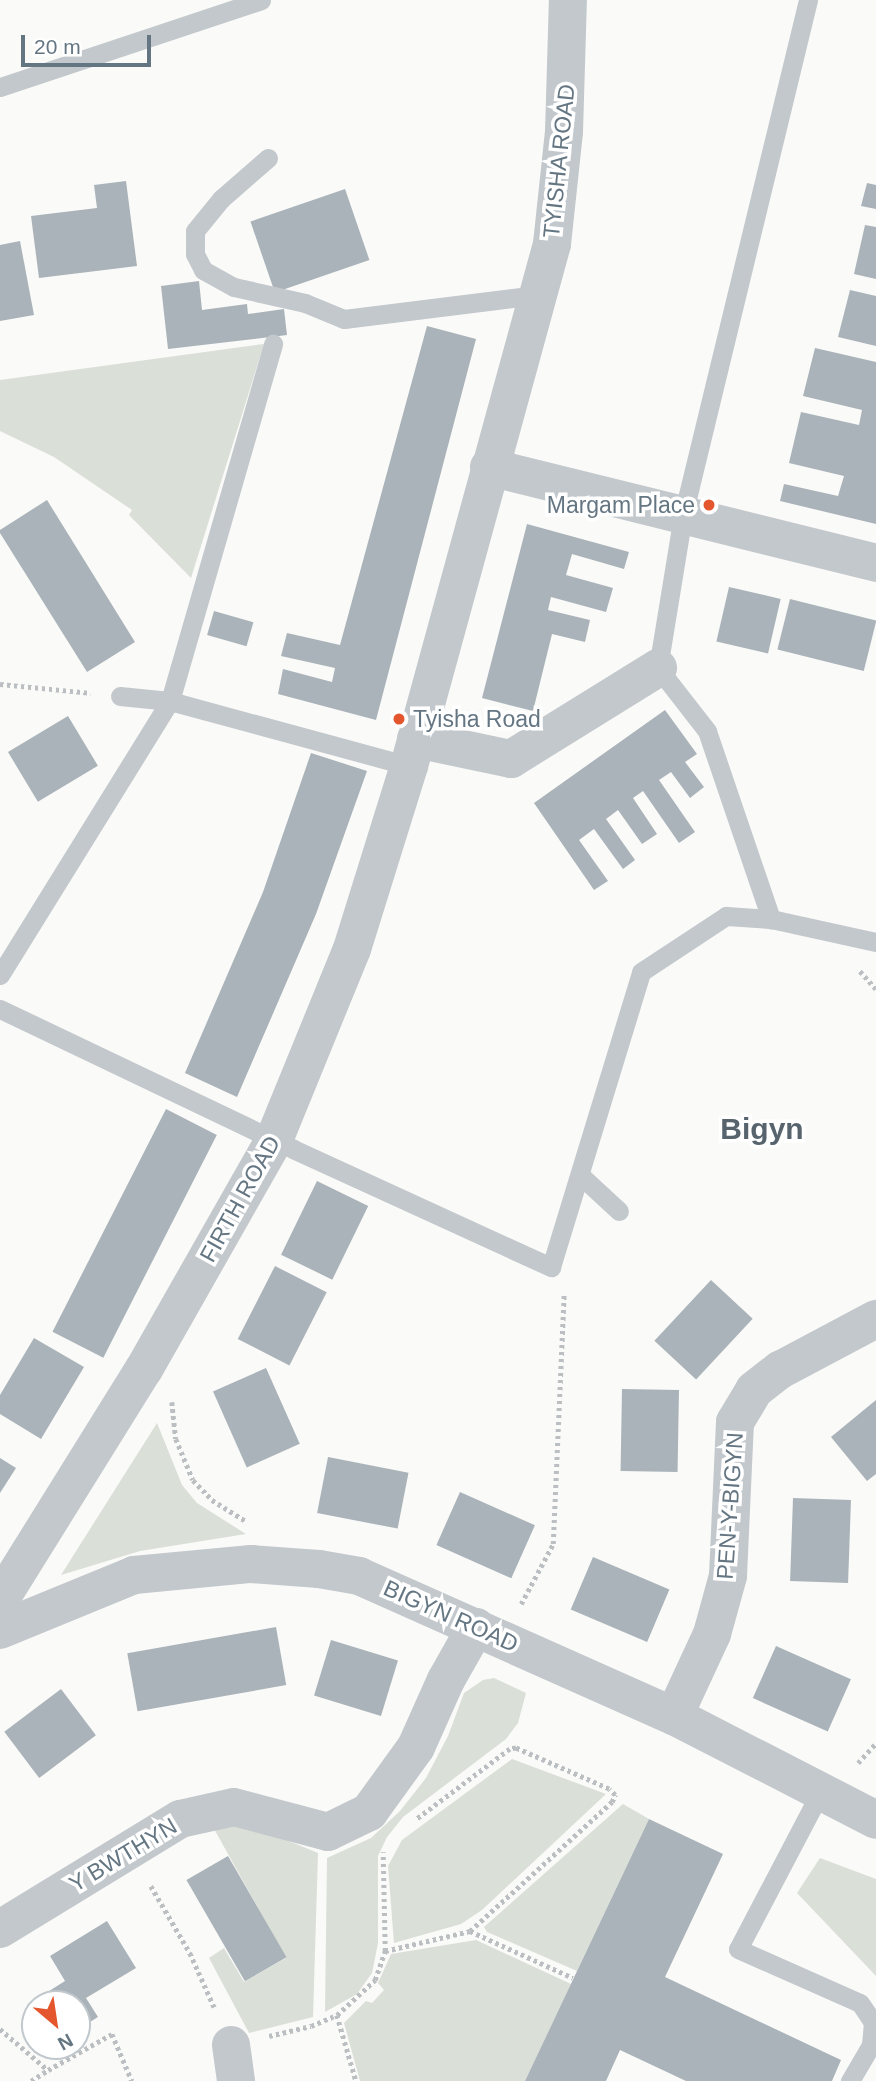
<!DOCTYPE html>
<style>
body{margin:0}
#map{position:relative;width:876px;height:2081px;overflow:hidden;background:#fafaf8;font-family:Helvetica,sans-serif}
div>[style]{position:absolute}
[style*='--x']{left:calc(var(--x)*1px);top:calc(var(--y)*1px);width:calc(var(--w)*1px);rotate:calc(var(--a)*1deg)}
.green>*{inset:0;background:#dadfd7}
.building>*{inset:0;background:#aab3b9;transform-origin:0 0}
.path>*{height:4.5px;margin-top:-2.25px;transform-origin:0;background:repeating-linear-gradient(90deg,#bbbfc2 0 3.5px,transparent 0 7px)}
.lane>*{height:19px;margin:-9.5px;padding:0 9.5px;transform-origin:9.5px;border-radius:9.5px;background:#c3c8cc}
.street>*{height:38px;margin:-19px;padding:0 19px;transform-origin:19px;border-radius:19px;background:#c3c8cc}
.dots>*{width:19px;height:19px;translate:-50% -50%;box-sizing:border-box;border:4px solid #fff;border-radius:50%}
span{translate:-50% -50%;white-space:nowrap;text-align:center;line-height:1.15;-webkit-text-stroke:7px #fff;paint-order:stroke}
.street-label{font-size:23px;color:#657683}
.poi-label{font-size:23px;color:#657683}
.right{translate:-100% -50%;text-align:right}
.left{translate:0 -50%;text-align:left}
.district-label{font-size:30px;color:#57646e;font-weight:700}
.north{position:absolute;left:21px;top:1990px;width:70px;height:70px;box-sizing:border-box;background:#fff;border:2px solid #c1c8cd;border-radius:50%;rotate:151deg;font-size:19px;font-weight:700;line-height:28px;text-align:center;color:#657683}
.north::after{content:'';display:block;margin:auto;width:24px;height:32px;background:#e4572e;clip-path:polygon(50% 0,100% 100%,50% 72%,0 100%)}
.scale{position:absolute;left:21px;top:35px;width:130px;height:32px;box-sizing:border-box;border:4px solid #657683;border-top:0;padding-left:9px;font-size:21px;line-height:24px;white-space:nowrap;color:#657683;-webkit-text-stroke:5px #fff;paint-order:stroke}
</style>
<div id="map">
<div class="green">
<i style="clip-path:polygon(264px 344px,191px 578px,129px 515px,132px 510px,54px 457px,0 431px,0 380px)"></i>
<i style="clip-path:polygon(157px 1423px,182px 1485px,197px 1503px,246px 1534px,140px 1551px,61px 1575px)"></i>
<i style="clip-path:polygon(494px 1678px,526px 1693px,518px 1723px,506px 1739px,403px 1817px,387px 1837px,378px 1856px,378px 1943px,372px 1973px,357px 1994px,325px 2012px,327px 1858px,371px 1838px,400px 1811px,426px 1778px,448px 1736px,464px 1693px,483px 1680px)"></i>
<i style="clip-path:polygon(512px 1759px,606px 1794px,482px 1910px,461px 1924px,394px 1943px,388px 1866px,402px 1840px)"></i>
<i style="clip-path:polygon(623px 1804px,649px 1819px,577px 1971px,487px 1932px,484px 1927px)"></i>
<i style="clip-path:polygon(233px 1825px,262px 1830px,318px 1853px,313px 2017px,249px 2033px,209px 1958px,224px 1948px,244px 1982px,286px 1958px,213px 1827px)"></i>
<i style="clip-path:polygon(820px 1858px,876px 1879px,876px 1976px,797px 1893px)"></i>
<i style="clip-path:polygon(476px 1940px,571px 1984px,525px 2081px,360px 2081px,344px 2023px,366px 2001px,372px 2003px,384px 1990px,378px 1983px,391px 1954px)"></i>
</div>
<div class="building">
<i style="clip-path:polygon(126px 181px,137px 266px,39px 278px,31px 216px,97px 208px,94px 185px)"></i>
<i style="clip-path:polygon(867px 183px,876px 185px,876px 209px,861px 206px)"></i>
<i style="left:345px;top:189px;width:75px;height:100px;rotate:71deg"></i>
<i style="clip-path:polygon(865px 225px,876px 227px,876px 279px,854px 274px)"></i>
<i style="clip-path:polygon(20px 241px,34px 315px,0 321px,0 245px)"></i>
<i style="clip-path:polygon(199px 281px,202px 310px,247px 304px,248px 314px,284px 309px,287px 335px,168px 349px,161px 286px)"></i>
<i style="clip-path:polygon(850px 290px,876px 296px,876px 346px,838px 337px)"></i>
<i style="clip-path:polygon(427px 326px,476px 339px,376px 720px,278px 694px,283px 669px,332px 682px,335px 668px,281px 656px,287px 633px,340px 645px)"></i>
<i style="clip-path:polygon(815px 348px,876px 362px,876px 524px,780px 501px,784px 484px,838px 496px,844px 476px,789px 463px,801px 412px,859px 425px,862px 410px,803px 396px)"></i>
<i style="clip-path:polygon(47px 500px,135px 642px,87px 672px,0 533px,0 530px)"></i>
<i style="clip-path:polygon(527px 524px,629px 552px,624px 569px,572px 554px,566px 575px,613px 588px,606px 612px,551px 597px,548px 610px,590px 620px,585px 642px,552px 634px,533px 711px,482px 698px)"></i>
<i style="left:729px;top:587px;width:53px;height:56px;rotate:13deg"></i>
<i style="left:790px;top:599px;width:89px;height:52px;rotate:14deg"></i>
<i style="left:214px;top:611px;width:41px;height:25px;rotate:16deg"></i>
<i style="clip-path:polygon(665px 710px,697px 754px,685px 762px,704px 787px,690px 798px,671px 772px,659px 780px,695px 832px,679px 843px,643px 791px,633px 798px,657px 834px,642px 844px,618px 810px,606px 819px,635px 860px,623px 869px,594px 829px,579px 840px,608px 881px,594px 890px,534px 803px)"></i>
<i style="left:68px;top:716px;width:58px;height:70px;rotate:59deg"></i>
<i style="clip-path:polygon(311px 753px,367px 771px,316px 914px,237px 1097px,185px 1073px,263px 892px)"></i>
<i style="left:166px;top:1109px;width:57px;height:250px;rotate:27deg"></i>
<i style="left:317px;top:1181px;width:57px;height:82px;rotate:26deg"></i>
<i style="left:275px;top:1266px;width:58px;height:82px;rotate:27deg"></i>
<i style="left:711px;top:1280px;width:57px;height:83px;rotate:43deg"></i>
<i style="clip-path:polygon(34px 1338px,84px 1367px,41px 1439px,0 1414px,0 1395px)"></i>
<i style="left:266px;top:1368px;width:83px;height:58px;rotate:66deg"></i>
<i style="left:622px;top:1389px;width:57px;height:82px;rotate:1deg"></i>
<i style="clip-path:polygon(876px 1400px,876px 1474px,867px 1481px,831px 1437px)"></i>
<i style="left:328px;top:1457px;width:82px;height:57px;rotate:11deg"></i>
<i style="clip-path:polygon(0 1458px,16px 1468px,0 1493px)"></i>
<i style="left:460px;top:1492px;width:82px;height:58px;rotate:24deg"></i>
<i style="left:793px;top:1498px;width:58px;height:83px;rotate:2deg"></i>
<i style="left:593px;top:1557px;width:83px;height:57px;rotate:23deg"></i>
<i style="left:276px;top:1627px;width:59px;height:151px;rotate:80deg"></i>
<i style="left:331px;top:1640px;width:70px;height:58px;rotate:17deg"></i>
<i style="left:776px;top:1646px;width:82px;height:57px;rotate:24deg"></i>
<i style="left:61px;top:1689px;width:58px;height:71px;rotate:53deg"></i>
<i style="clip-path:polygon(649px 1819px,723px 1854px,665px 1977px,841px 2060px,832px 2081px,686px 2081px,620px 2050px,606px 2081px,525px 2081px)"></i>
<i style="left:228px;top:1856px;width:117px;height:48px;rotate:60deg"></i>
<i style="clip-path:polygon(107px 1921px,136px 1968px,86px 1998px,98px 2017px,77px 2030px,77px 2004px,35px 2004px,35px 2017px,27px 2005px,65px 1981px,50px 1956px)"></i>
</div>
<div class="path">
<i style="--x:0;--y:684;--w:91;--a:5.6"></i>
<i style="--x:860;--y:971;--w:24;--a:48"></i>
<i style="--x:172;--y:1402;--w:37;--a:84"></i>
<i style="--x:176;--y:1439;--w:44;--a:67.5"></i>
<i style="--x:193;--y:1480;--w:28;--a:46"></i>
<i style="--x:212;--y:1500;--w:39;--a:32"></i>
<i style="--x:521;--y:1604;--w:68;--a:-61.9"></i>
<i style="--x:553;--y:1544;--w:249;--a:-87.5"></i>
<i style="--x:858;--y:1763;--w:27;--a:-48"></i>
<i style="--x:151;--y:1886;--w:78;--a:59.8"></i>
<i style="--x:190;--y:1953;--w:61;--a:65.9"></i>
<i style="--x:470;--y:1931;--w:113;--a:24.5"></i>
<i style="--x:385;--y:1951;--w:87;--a:-13.2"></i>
<i style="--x:470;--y:1931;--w:192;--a:-42.3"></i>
<i style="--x:612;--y:1802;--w:8;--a:-67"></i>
<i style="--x:615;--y:1795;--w:8;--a:-135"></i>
<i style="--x:609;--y:1789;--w:102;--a:-156.2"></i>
<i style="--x:516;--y:1748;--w:6;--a:171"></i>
<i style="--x:510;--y:1749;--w:116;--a:143"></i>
<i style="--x:337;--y:2015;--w:69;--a:73.9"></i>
<i style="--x:0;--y:2029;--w:63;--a:40.5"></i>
<i style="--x:48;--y:2070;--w:73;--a:-29.4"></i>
<i style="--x:112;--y:2034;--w:51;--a:66.9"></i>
<i style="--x:269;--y:2036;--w:43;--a:-13.4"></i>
<i style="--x:311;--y:2026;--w:28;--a:-23"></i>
<i style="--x:337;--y:2015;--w:52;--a:-42.6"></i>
<i style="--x:375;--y:1980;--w:31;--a:-71"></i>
<i style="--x:385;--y:1951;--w:99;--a:-91.2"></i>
<i style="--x:31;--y:2081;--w:20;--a:-33"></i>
</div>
<div class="lane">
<i style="--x:808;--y:0;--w:530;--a:103.64"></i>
<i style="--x:683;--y:515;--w:155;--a:99.3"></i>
<i style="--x:658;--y:668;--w:80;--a:52.1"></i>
<i style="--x:707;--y:731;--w:199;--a:71.2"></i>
<i style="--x:771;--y:919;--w:107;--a:12.4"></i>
<i style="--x:0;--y:87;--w:275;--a:-18.4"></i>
<i style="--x:268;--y:158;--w:62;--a:138.9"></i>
<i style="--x:221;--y:199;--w:41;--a:129.1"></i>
<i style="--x:195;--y:231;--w:23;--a:90"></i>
<i style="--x:195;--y:254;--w:18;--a:63"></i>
<i style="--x:203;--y:270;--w:35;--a:29"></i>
<i style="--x:234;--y:287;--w:73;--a:12.7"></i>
<i style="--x:305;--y:303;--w:42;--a:22.3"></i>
<i style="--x:344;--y:319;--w:195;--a:-7.1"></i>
<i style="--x:120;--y:696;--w:50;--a:5.7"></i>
<i style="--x:170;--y:701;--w:248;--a:15.2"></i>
<i style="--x:0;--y:975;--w:322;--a:-58.2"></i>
<i style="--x:170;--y:701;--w:372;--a:-73.9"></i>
<i style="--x:0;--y:1009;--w:325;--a:25.5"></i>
<i style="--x:293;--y:1149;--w:284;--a:24.6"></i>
<i style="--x:551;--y:1267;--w:308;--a:-73"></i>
<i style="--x:641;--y:972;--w:102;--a:-33.4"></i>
<i style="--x:726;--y:916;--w:45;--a:3.8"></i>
<i style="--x:580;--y:1175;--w:53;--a:42.7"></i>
<i style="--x:821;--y:1791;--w:178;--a:117.7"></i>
<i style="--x:738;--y:1949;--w:133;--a:23.9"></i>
<i style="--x:860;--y:2003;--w:23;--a:56"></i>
<i style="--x:873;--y:2022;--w:23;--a:95"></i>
<i style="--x:871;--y:2045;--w:42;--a:120.3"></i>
</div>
<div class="street">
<i style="--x:489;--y:467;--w:399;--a:13.9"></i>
<i style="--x:416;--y:739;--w:97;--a:11.9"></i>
<i style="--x:511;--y:759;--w:173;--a:-31.8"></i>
<i style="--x:0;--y:1600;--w:272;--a:-58.1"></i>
<i style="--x:144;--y:1369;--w:263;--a:-60.4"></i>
<i style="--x:274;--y:1140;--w:206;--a:-67.8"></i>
<i style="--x:352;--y:949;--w:192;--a:-72.7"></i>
<i style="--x:409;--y:766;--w:541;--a:-74.68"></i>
<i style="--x:552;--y:244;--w:113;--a:-83.9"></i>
<i style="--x:564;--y:132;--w:132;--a:-88.3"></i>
<i style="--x:0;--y:1630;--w:145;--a:-22.3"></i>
<i style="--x:134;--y:1575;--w:118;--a:-5.4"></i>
<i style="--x:251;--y:1564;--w:68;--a:4.2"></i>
<i style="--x:319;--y:1569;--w:41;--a:9.9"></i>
<i style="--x:359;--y:1576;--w:345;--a:24"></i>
<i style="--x:674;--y:1716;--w:227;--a:27.2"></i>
<i style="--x:674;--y:1716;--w:90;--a:-65.1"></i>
<i style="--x:712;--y:1634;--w:60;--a:-74.6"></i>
<i style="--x:728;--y:1576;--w:154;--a:-87.4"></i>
<i style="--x:735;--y:1422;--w:37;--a:-59"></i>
<i style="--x:754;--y:1390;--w:33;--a:-38"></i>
<i style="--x:780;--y:1370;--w:109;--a:-28"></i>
<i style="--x:0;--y:1929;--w:211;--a:-31.4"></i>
<i style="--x:180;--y:1819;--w:55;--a:-12.5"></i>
<i style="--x:234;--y:1807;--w:97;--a:14.9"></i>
<i style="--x:328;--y:1832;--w:46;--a:-26"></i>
<i style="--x:369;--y:1812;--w:80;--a:-54.1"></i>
<i style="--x:416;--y:1747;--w:73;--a:-65.9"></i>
<i style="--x:446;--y:1680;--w:61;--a:-60.5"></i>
<i style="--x:231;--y:2045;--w:36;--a:82"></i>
</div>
<div class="dots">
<i style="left:709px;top:505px;background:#e4572e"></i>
<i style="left:399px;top:719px;background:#e4572e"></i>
</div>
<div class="street-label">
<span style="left:559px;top:161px;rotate:-84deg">TYISHA ROAD</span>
<span style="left:240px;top:1199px;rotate:-61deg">FIRTH ROAD</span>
<span style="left:730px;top:1506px;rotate:-86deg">PEN-Y-BIGYN</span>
<span style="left:451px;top:1616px;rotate:24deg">BIGYN ROAD</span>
<span style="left:123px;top:1855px;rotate:-31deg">Y BWTHYN</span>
</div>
<div class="poi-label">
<span class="right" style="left:695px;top:505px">Margam Place</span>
<span class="left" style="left:413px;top:719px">Tyisha Road</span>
</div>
<div class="district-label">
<span style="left:762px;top:1129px">Bigyn</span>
</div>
<div class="north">N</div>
<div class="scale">20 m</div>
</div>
